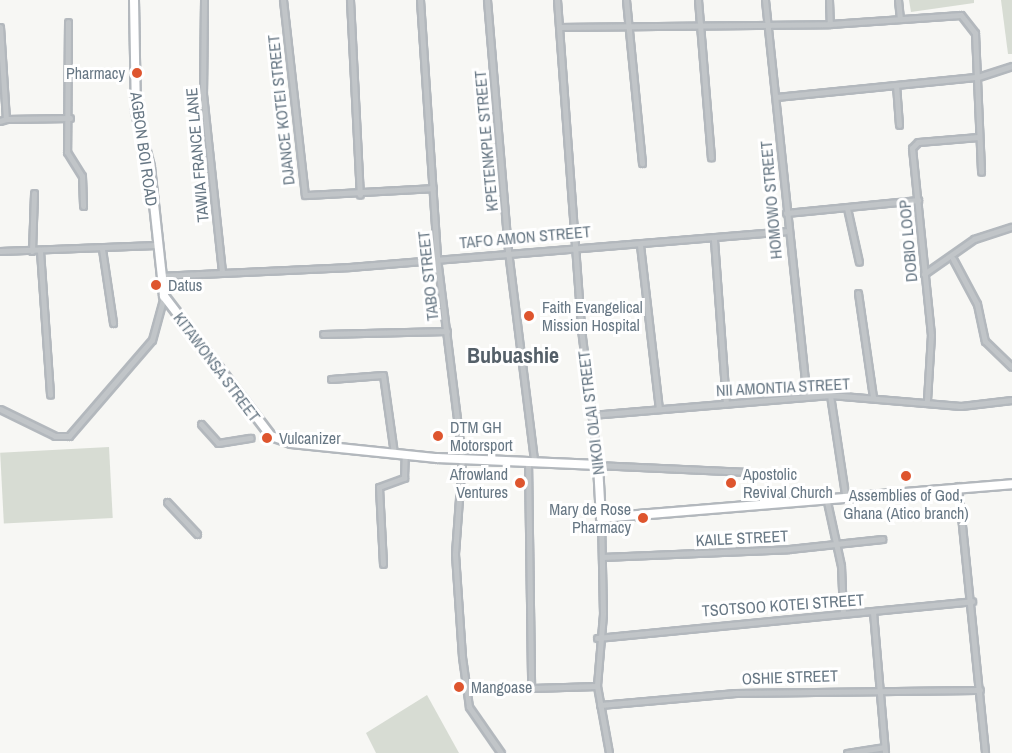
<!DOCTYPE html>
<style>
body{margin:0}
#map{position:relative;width:1012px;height:753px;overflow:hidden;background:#f7f7f4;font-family:"Archivo Narrow",sans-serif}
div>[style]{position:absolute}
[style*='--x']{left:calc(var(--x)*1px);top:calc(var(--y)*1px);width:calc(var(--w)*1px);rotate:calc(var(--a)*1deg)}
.green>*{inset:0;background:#d7dcd3;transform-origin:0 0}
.roads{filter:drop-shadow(2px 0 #b3b8bd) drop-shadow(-2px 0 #b3b8bd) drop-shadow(0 2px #b3b8bd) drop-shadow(0 -2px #b3b8bd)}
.street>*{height:5px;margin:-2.5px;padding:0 2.5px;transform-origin:2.5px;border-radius:2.5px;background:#c1c5c8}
.secondary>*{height:8px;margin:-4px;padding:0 4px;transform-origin:4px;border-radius:4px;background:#fff}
.dots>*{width:16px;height:16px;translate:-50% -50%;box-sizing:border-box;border:3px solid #fff;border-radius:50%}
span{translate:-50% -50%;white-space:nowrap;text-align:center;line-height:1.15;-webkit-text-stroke:6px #fff;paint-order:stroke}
.poi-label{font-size:16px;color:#677784}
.right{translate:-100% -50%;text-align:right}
.left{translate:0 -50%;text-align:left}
.street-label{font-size:16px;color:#677784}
.district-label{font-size:22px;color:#556069;font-weight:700}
</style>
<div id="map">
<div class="green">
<i style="clip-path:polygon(909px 0,974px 0,974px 3px,911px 12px)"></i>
<i style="clip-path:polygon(1001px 0,1012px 0,1012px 54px,1008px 54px)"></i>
<i style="left:109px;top:447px;width:71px;height:109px;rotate:87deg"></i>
<i style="clip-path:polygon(427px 695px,459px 753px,376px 753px,366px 733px)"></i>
</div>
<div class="roads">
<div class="street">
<i style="--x:204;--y:0;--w:94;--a:90.6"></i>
<i style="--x:203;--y:94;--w:179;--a:83.9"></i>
<i style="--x:283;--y:0;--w:196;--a:83.6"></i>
<i style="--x:305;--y:195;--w:128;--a:-3.1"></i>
<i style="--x:350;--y:0;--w:195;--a:87.1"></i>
<i style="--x:420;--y:0;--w:259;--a:86.2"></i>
<i style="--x:437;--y:258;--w:202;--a:82.9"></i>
<i style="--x:462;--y:458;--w:96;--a:94.2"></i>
<i style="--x:455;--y:554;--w:103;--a:86.1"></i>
<i style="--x:462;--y:657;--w:50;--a:82"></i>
<i style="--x:469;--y:707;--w:56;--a:55.2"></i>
<i style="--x:487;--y:0;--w:252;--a:85.2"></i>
<i style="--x:508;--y:251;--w:210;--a:82.9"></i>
<i style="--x:557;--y:0;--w:330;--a:85.8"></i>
<i style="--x:581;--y:329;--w:137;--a:82.9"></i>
<i style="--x:598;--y:465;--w:148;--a:2.7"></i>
<i style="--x:626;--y:0;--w:164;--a:84.4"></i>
<i style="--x:698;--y:0;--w:158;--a:85.3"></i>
<i style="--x:765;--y:0;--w:399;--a:84"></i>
<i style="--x:829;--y:0;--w:24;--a:88"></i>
<i style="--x:898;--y:0;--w:18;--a:84"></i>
<i style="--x:68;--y:22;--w:130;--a:90.4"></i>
<i style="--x:67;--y:152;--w:28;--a:58"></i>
<i style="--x:82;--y:176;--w:30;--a:88"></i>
<i style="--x:0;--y:27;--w:92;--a:86.3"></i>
<i style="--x:6;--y:119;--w:6;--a:162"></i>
<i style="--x:559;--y:27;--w:271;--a:-0.6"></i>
<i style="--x:830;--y:24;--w:131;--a:-3.9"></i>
<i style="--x:961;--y:15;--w:23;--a:52"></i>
<i style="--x:975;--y:33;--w:139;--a:87.5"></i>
<i style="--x:896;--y:85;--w:40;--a:85.7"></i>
<i style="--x:776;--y:97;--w:203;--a:-5.7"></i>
<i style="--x:978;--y:77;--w:36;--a:-18"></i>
<i style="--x:6;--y:119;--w:64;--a:-0.9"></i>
<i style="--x:847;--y:208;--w:55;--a:77.5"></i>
<i style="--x:786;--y:213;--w:133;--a:-5.6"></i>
<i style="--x:714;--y:240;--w:164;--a:85.8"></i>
<i style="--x:640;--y:245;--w:164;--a:83.4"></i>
<i style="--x:102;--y:249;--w:75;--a:81.5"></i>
<i style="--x:0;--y:251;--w:156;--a:-2.2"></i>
<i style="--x:32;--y:251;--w:58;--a:-88"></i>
<i style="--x:40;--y:251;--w:144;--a:86"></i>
<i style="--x:953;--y:259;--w:51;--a:61.9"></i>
<i style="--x:977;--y:304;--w:38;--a:78"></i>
<i style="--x:985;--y:341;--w:37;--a:44"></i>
<i style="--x:924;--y:274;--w:61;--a:-35"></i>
<i style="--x:974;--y:239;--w:40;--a:-18"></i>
<i style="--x:160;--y:276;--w:189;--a:-2.7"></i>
<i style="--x:349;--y:267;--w:438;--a:-4.7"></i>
<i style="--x:858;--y:293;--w:105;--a:81.8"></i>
<i style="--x:323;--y:334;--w:124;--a:-1.4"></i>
<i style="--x:331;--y:379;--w:52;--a:-4.4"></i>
<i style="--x:383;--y:375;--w:79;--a:82"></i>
<i style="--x:830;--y:395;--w:100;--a:81.4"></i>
<i style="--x:927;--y:400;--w:65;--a:-86.5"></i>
<i style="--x:931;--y:335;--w:188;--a:-95.8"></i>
<i style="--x:912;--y:148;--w:8;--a:-45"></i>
<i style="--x:918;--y:142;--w:61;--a:-4.7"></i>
<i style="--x:0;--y:409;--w:61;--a:26.1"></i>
<i style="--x:55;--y:436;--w:14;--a:0"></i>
<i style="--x:69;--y:436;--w:127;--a:-49.2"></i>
<i style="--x:152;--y:340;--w:46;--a:-74.7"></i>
<i style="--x:591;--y:415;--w:240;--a:-4.8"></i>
<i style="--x:830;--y:395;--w:131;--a:4.8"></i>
<i style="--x:961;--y:406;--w:51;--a:-6.7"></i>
<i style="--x:201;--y:424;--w:25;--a:48"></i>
<i style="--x:218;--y:443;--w:33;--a:-9"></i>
<i style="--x:528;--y:461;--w:225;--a:89.2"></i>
<i style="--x:958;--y:486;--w:268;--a:84.2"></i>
<i style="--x:826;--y:497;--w:71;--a:77.7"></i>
<i style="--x:841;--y:566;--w:47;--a:87.6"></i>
<i style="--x:167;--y:502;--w:44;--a:46.8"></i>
<i style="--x:601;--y:518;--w:96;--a:88.8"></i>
<i style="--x:603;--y:614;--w:72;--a:94.8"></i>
<i style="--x:597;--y:686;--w:68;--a:79.8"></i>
<i style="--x:602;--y:557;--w:187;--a:-2.4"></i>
<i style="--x:789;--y:549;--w:94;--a:-6.1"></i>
<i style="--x:383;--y:564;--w:77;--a:-93"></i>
<i style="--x:379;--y:487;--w:27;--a:-20"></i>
<i style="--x:404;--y:478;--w:24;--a:-88"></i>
<i style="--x:873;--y:612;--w:142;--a:85.1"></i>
<i style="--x:597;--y:638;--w:377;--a:-5.6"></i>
<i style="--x:467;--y:690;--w:130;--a:-1.8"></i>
<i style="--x:600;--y:705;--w:136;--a:-5.1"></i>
<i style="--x:735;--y:693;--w:245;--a:-0.7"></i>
<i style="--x:847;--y:753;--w:37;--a:-9"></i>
</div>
<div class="secondary">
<i style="--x:134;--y:0;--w:112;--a:89"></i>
<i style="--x:136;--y:112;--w:57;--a:75.7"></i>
<i style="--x:150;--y:167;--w:130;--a:83.8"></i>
<i style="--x:164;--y:296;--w:176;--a:52.6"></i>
<i style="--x:271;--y:436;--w:21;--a:19"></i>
<i style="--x:291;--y:443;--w:147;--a:5.9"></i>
<i style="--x:437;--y:458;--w:161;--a:2.5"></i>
<i style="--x:598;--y:465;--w:53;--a:86.8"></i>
<i style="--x:601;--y:518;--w:412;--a:-4.7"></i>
</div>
</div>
<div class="dots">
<i style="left:137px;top:73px;background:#de552e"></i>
<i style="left:156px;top:285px;background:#de552e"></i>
<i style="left:529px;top:316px;background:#de552e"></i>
<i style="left:438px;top:436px;background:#de552e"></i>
<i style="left:267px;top:438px;background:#de552e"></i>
<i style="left:906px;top:476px;background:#de552e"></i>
<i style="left:520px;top:483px;background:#de552e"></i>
<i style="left:731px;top:483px;background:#de552e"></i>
<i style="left:643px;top:518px;background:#de552e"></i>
<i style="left:459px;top:687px;background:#de552e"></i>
</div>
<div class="poi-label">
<span class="right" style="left:125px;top:73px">Pharmacy</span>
<span class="left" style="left:168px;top:285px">Datus</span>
<span class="left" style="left:542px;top:316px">Faith Evangelical<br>Mission Hospital</span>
<span class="left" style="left:450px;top:436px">DTM GH<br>Motorsport</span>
<span class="left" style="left:279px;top:438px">Vulcanizer</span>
<span class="right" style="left:508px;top:483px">Afrowland<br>Ventures</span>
<span class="left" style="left:743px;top:483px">Apostolic<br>Revival Church</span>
<span style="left:906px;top:504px">Assemblies of God,<br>Ghana (Atico branch)</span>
<span class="right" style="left:631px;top:518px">Mary de Rose<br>Pharmacy</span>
<span class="left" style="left:471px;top:687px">Mangoase</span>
</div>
<div class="street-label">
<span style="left:281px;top:110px;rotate:-96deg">DJANCE KOTEI STREET</span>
<span style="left:486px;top:141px;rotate:-95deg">KPETENKPLE STREET</span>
<span style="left:144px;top:149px;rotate:82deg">AGBON BOI ROAD</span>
<span style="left:197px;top:155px;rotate:-95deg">TAWIA FRANCE LANE</span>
<span style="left:771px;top:200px;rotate:-95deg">HOMOWO STREET</span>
<span style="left:525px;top:237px;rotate:-5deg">TAFO AMON STREET</span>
<span style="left:908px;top:241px;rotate:-95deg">DOBIO LOOP</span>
<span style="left:428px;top:276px;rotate:-96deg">TABO STREET</span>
<span style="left:217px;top:367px;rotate:53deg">KITAWONSA STREET</span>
<span style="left:783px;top:387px;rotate:-3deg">NII AMONTIA STREET</span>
<span style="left:591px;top:413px;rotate:-97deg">NIKOI OLAI STREET</span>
<span style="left:742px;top:538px;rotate:-3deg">KAILE STREET</span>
<span style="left:783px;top:605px;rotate:-4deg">TSOTSOO KOTEI STREET</span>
<span style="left:790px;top:677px;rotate:-2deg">OSHIE STREET</span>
</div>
<div class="district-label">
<span style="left:513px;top:356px">Bubuashie</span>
</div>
</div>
